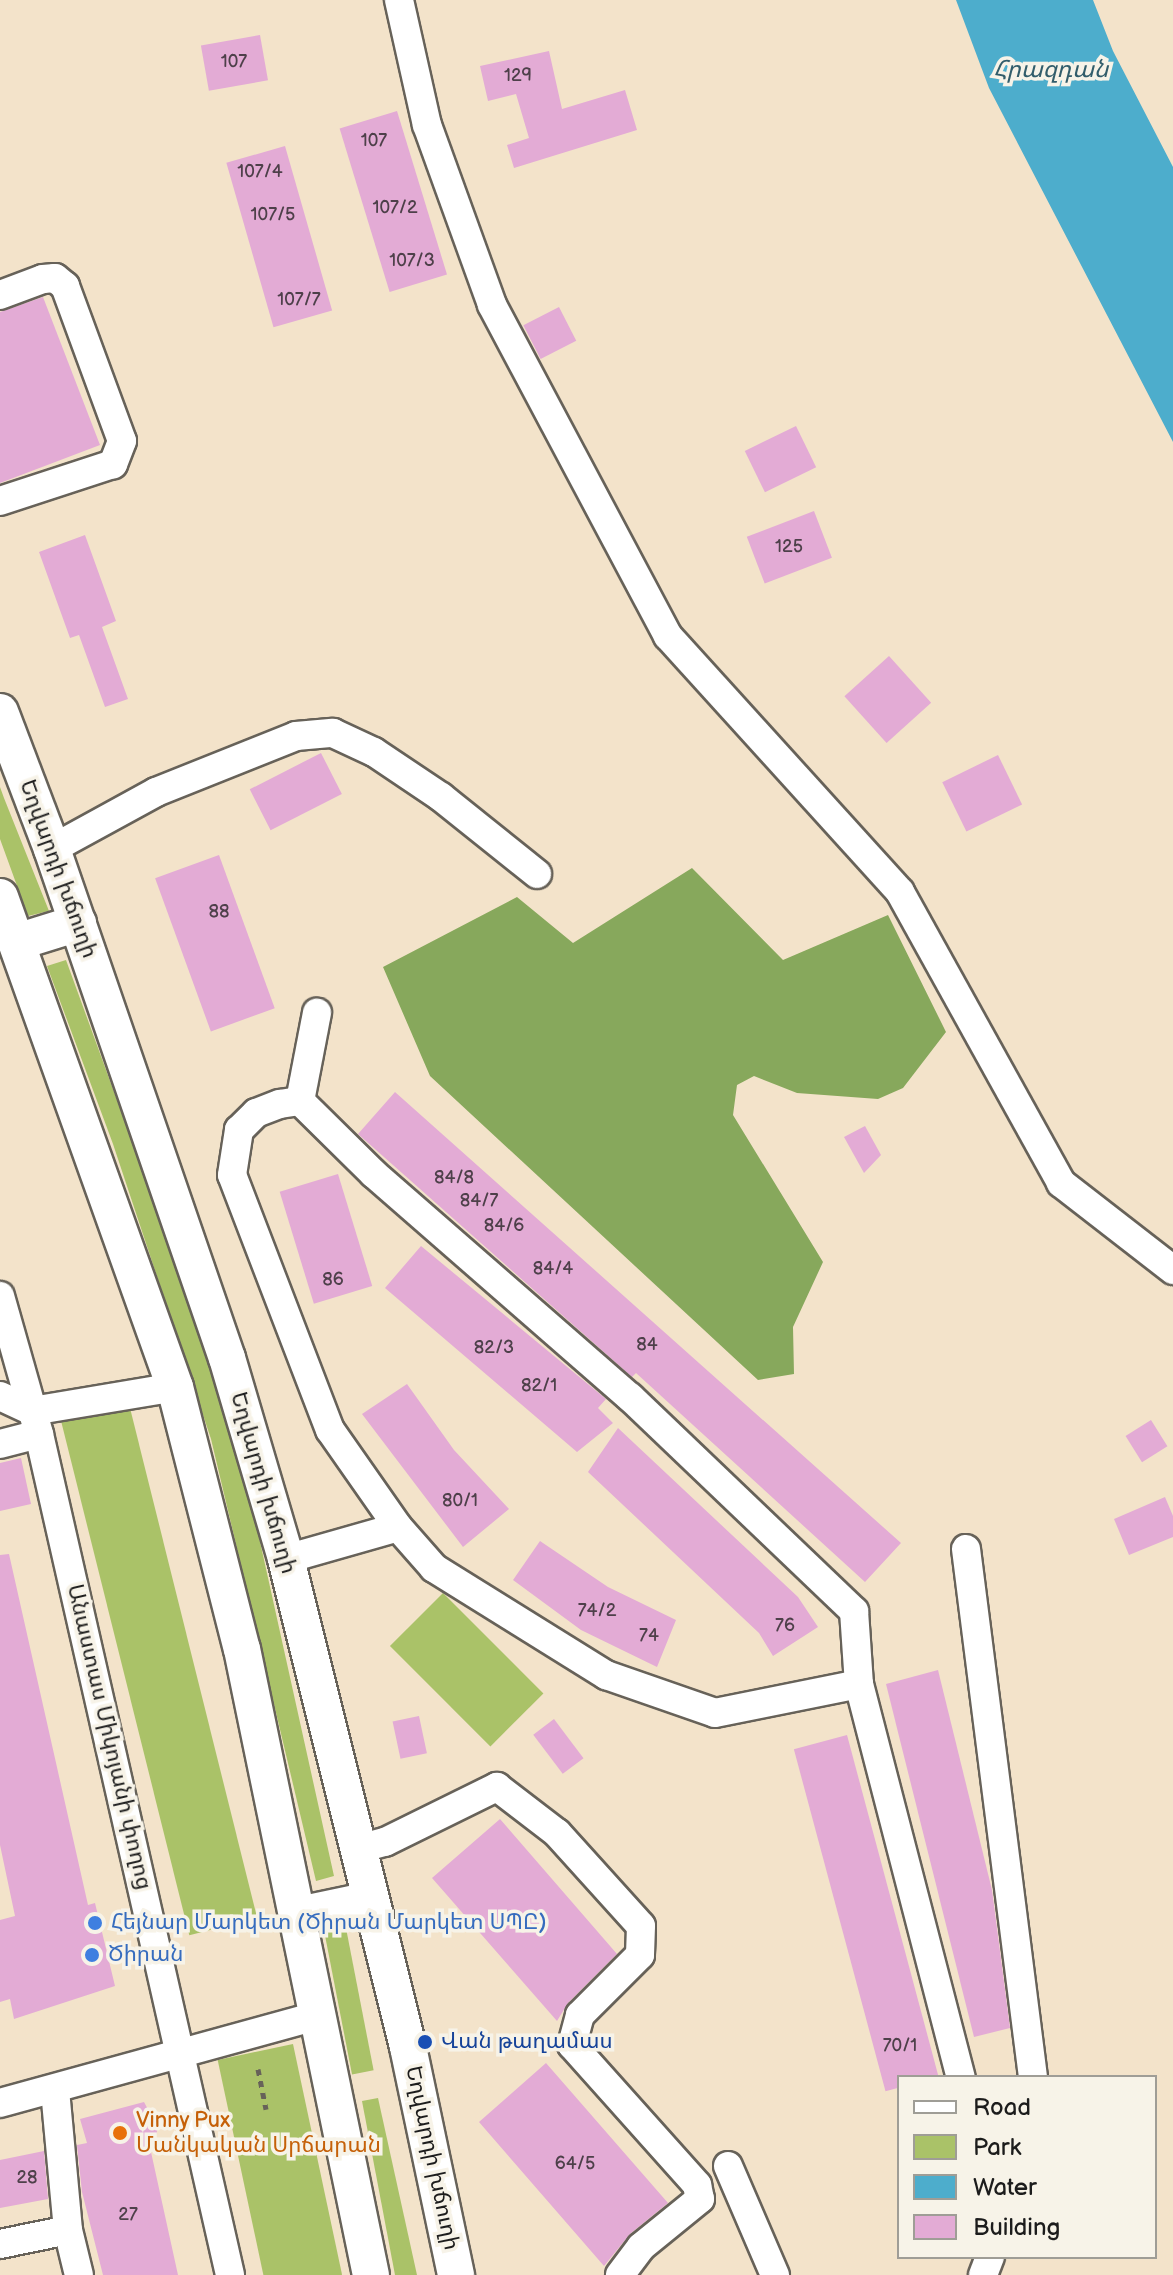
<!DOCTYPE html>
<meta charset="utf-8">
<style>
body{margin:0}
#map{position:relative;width:1173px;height:2275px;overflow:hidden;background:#f3e3ca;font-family:"Balsamiq Sans","Noto Sans Armenian",sans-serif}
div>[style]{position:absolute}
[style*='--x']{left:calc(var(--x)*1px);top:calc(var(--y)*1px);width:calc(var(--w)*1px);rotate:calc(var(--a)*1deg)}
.green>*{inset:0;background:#aac268;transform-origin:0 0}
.forest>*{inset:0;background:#87a85c}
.water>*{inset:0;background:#4dadcc}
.building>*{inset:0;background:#e3abd5;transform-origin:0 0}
.path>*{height:5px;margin-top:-2.5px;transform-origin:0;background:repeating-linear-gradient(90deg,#676259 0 6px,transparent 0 12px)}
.roads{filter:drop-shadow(2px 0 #676259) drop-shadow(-2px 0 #676259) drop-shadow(0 2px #676259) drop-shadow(0 -2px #676259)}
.minor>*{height:28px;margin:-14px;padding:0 14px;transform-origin:14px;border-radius:14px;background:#fff}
.major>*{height:36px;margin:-18px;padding:0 18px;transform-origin:18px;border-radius:18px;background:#fff}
.dots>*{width:22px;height:22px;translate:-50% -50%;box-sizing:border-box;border:4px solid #f7f3e8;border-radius:50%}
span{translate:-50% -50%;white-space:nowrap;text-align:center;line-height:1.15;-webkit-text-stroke:7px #f7f3e8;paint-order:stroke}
.number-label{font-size:18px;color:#4e404a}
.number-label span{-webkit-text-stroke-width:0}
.street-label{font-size:22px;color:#1c1c1c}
.shop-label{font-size:22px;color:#366cbe}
.left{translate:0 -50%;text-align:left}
.transit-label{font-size:22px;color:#164399}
.food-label{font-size:22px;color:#c56008}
.water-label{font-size:24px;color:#325d6b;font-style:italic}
.legend{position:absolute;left:897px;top:2075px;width:260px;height:184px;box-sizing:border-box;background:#f7f3e8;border:2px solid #9f9d96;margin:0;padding:10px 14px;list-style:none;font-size:24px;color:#1c1c1c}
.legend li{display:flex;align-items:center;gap:16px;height:40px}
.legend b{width:40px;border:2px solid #9f9d96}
</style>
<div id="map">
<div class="green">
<i style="clip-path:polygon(0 787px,4px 798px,49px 911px,28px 916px,0 839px)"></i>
<i style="clip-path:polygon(66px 960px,204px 1339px,253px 1510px,334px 1876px,316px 1881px,211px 1439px,113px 1144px,47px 966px)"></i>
<i style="left:129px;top:1404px;width:530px;height:70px;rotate:76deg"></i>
<i style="left:443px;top:1593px;width:142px;height:75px;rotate:45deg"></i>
<i style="left:345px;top:1923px;width:150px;height:22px;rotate:79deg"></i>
<i style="left:293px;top:2044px;width:236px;height:77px;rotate:78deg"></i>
<i style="clip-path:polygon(378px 2098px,417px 2275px,395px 2275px,362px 2101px)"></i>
</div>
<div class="forest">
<i style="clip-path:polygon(692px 868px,783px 960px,888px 915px,946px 1032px,903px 1088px,878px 1099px,797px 1093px,754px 1076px,737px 1085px,733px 1115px,823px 1262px,793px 1327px,794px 1374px,758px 1380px,430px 1076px,383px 967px,517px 897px,573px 943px)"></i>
</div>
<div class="water">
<i style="clip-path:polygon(956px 0,1093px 0,1113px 51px,1173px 167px,1173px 442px,989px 88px)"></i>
</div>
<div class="building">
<i style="left:260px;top:35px;width:46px;height:60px;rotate:80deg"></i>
<i style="clip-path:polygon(549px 51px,562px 109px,625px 90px,637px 130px,514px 168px,507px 145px,529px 138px,516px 94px,488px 101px,480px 66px)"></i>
<i style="left:397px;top:111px;width:171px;height:60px;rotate:73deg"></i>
<i style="left:285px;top:146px;width:171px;height:61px;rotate:74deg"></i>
<i style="clip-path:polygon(43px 297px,100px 445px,0 483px,0 312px)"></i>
<i style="left:559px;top:307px;width:38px;height:40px;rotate:63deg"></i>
<i style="left:796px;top:426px;width:46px;height:57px;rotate:64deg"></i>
<i style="left:814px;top:511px;width:50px;height:72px;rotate:69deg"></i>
<i style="clip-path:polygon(85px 535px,116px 621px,102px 627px,128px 699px,105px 707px,79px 635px,70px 638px,39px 552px)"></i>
<i style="left:889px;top:656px;width:63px;height:60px;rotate:48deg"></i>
<i style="left:321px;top:753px;width:46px;height:80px;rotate:63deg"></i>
<i style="left:998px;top:755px;width:55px;height:62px;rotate:64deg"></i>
<i style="left:219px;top:855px;width:163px;height:68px;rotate:70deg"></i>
<i style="clip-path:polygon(395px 1092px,901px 1543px,865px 1582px,636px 1373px,632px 1377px,358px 1134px)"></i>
<i style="clip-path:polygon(865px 1126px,881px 1155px,864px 1173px,844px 1137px)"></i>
<i style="left:338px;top:1174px;width:117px;height:61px;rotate:73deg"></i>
<i style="clip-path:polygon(421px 1246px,606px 1399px,598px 1408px,613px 1423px,577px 1452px,385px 1288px)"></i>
<i style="clip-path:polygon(407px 1384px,454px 1450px,509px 1509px,463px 1547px,362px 1414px)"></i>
<i style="left:1151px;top:1420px;width:31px;height:30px;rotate:58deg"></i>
<i style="clip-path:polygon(618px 1428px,798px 1597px,818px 1627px,773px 1656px,759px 1633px,588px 1472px)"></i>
<i style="clip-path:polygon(21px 1458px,31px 1504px,0 1511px,0 1463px)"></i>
<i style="clip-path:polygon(1165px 1497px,1173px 1516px,1173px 1537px,1129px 1555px,1114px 1519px)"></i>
<i style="clip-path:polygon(540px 1541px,608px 1587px,676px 1620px,657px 1667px,581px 1630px,513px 1580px)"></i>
<i style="clip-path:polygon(9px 1554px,88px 1905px,95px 1903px,115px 1986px,14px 2019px,10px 1999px,0 2002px,0 1920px,15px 1916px,0 1845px,0 1555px)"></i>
<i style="clip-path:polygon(938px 1670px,992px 1890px,1010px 2028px,974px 2037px,886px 1684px)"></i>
<i style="left:419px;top:1716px;width:38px;height:27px;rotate:78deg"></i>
<i style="left:554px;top:1719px;width:49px;height:26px;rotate:53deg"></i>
<i style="left:847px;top:1735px;width:354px;height:55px;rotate:75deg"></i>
<i style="clip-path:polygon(500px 1819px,617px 1954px,568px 2003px,557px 2021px,432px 1878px)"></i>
<i style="clip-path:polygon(546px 2063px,668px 2203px,630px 2234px,604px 2266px,479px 2122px)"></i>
<i style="clip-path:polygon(144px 2102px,158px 2128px,151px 2152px,178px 2275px,103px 2275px,82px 2192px,77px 2145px,87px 2143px,80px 2119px)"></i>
<i style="clip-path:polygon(44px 2151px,48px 2199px,0 2208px,0 2160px)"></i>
</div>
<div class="path">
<i style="--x:258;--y:2069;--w:41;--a:78.7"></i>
</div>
<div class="roads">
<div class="minor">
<i style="--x:399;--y:0;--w:128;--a:77.4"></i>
<i style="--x:427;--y:125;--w:191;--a:70.1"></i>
<i style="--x:492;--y:305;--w:375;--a:62"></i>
<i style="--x:668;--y:636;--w:345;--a:47.8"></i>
<i style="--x:900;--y:892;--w:333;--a:61"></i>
<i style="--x:1061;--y:1183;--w:142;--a:37.8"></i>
<i style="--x:0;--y:295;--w:46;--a:-20.4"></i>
<i style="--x:43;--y:279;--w:12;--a:-5"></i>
<i style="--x:55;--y:278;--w:13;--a:39"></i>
<i style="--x:65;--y:286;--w:165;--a:69.8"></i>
<i style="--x:122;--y:441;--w:25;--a:111"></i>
<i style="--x:113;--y:464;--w:119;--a:161.9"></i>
<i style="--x:52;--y:849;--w:119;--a:-28.7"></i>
<i style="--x:156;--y:792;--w:151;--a:-21.8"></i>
<i style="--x:296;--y:736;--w:37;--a:-5"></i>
<i style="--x:333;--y:733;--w:45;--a:24.9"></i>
<i style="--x:374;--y:752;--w:81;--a:33.9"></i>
<i style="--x:441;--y:797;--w:123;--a:38.7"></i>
<i style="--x:300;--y:1101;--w:90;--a:-79.1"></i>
<i style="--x:0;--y:1296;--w:143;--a:74.2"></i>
<i style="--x:39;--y:1434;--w:862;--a:77.2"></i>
<i style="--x:0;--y:1396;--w:35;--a:25"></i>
<i style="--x:32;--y:1411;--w:145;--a:-9.5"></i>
<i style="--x:0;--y:1444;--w:40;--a:-14.4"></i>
<i style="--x:398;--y:1527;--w:118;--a:-125"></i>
<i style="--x:330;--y:1430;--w:273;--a:-111"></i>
<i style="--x:232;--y:1175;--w:46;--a:-81.2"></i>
<i style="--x:239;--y:1130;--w:24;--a:-45"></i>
<i style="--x:256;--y:1113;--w:26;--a:-21"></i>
<i style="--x:280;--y:1104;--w:20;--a:-9"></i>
<i style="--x:300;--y:1101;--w:104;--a:44.6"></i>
<i style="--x:374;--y:1174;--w:340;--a:41.1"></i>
<i style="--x:630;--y:1397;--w:310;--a:43.7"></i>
<i style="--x:854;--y:1611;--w:73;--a:86.1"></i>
<i style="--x:859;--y:1684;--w:406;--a:75.5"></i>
<i style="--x:966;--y:1549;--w:532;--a:82.77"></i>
<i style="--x:286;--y:1559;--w:116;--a:-15.9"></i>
<i style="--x:398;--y:1527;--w:55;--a:48.7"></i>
<i style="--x:434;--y:1568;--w:203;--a:31.9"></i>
<i style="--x:606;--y:1675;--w:115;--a:19.2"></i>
<i style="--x:715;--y:1713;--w:147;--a:-11.4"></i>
<i style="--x:358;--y:1849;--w:28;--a:-15"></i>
<i style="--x:385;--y:1842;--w:125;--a:-26.2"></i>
<i style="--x:497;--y:1787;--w:76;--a:37.5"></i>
<i style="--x:557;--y:1833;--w:125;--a:47.9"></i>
<i style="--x:641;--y:1926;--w:29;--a:92"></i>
<i style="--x:640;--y:1955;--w:85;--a:135"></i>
<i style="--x:580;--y:2015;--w:31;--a:105"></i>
<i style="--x:572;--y:2045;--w:188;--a:48.2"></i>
<i style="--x:697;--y:2185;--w:14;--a:78"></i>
<i style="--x:700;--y:2199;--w:76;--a:140.9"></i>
<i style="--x:641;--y:2247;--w:35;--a:127"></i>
<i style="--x:55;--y:2090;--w:141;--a:84.7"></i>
<i style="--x:68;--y:2230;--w:46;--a:76.3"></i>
<i style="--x:0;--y:2103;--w:331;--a:-15.4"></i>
<i style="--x:728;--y:2166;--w:119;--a:66.7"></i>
<i style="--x:0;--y:2244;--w:69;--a:-11.6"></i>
<i style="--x:983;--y:2275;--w:19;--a:-69"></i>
</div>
<div class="major">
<i style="--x:0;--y:712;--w:147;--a:69.2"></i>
<i style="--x:52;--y:849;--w:538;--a:71.03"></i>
<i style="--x:227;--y:1358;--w:209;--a:73.6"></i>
<i style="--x:286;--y:1559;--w:503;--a:75.96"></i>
<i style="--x:408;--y:2047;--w:233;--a:78.1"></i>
<i style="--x:0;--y:897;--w:520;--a:70.35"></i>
<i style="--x:175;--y:1387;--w:270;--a:75.7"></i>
<i style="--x:242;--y:1649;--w:639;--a:78.36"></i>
<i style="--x:17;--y:942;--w:64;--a:-17.3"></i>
<i style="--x:298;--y:1915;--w:74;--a:-11.8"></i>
</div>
</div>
<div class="dots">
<i style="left:95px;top:1923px;background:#3f7fe0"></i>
<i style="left:92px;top:1955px;background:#3f7fe0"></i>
<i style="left:425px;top:2042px;background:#1a4fb4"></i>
<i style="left:120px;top:2133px;background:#e8710a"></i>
</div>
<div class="number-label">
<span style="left:234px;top:62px">107</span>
<span style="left:518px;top:76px">129</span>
<span style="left:374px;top:141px">107</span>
<span style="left:260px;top:172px">107/4</span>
<span style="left:395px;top:208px">107/2</span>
<span style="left:273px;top:215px">107/5</span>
<span style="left:412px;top:261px">107/3</span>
<span style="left:299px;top:300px">107/7</span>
<span style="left:789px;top:547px">125</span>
<span style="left:219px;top:912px">88</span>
<span style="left:454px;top:1178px">84/8</span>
<span style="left:479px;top:1201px">84/7</span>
<span style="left:504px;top:1226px">84/6</span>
<span style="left:553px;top:1269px">84/4</span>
<span style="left:333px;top:1280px">86</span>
<span style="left:647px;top:1345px">84</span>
<span style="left:494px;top:1348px">82/3</span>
<span style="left:539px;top:1386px">82/1</span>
<span style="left:460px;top:1501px">80/1</span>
<span style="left:597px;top:1611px">74/2</span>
<span style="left:785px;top:1626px">76</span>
<span style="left:649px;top:1636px">74</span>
<span style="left:900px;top:2046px">70/1</span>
<span style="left:575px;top:2164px">64/5</span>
<span style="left:27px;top:2178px">28</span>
<span style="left:128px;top:2215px">27</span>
</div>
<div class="street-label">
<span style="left:58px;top:869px;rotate:70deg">Եղվարդի խճուղի</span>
<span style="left:263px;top:1483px;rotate:74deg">Եղվարդի խճուղի</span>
<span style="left:109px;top:1737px;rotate:77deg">Անաստաս Միկոյանի փողոց</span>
<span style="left:432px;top:2158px;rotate:78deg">Եղվարդի խճուղի</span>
</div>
<div class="shop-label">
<span class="left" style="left:111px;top:1923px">Հեյնար Մարկետ (Ծիրան Մարկետ ՍՊԸ)</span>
<span class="left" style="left:108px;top:1955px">Ծիրան</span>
</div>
<div class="transit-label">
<span class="left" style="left:441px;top:2042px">Վան թաղամաս</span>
</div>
<div class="food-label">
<span class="left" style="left:136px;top:2133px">Vinny Pux<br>Մանկական Սրճարան</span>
</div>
<div class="water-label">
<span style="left:1051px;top:70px">Հրազդան</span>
</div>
<ul class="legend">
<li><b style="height:10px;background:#fff"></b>Road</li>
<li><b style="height:22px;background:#aac268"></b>Park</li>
<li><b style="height:22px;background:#4dadcc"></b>Water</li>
<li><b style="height:22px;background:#e3abd5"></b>Building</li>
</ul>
</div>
